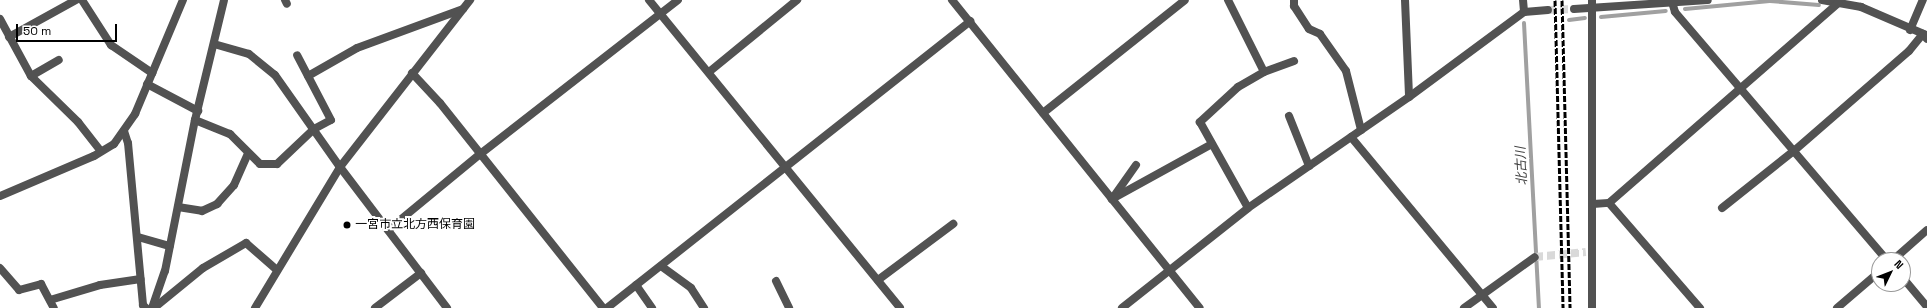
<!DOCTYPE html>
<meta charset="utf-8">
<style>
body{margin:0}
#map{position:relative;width:1927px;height:308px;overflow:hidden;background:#fff;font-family:"Space Grotesk","Noto Sans JP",sans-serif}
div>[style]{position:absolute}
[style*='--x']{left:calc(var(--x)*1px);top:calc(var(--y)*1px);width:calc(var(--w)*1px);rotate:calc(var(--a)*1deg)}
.stream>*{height:4px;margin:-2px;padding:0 2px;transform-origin:2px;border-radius:2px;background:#a0a0a0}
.minor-tunnel>*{height:8px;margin-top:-4px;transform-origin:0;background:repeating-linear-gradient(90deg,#d9d9d9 0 8px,transparent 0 12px)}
.minor>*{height:8px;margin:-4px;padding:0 4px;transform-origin:4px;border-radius:4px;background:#525252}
.rail>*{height:3px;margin-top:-1.5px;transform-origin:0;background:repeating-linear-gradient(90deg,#000 0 6px,transparent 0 8px)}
.dots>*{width:11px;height:11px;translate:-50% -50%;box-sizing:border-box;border:2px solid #fff;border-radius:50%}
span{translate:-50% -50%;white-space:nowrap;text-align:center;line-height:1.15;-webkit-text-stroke:4px #fff;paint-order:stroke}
.poi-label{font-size:12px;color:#000}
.left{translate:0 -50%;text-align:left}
.water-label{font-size:13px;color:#414141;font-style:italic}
.north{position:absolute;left:1871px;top:252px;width:40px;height:40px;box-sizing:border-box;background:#fff;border:1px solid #999;border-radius:50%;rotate:47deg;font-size:11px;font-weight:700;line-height:16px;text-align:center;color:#000}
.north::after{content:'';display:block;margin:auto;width:14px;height:18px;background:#000;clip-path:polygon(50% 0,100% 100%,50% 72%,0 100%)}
.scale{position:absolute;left:16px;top:24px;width:101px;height:18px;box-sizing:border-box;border:2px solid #000;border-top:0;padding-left:5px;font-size:12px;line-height:14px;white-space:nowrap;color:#000;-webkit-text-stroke:3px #fff;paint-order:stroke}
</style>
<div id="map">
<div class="stream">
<i style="--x:1685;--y:9;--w:85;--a:-5.4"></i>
<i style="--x:1770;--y:1;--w:49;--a:4.7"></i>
<i style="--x:1601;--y:17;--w:65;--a:-5.3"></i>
<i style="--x:1569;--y:20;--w:16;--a:-7"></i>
<i style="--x:1524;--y:23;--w:285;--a:87"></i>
</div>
<div class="minor-tunnel">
<i style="--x:1548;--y:10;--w:26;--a:-2"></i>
<i style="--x:1535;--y:257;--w:51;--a:-5.6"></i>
</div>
<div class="minor">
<i style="--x:82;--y:0;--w:54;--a:57.2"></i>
<i style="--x:111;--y:45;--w:50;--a:34.3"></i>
<i style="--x:285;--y:0;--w:4;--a:63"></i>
<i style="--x:649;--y:0;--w:397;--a:50.8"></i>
<i style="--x:952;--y:0;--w:395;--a:51.2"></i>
<i style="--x:1228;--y:0;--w:80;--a:63.4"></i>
<i style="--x:1264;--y:72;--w:30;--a:150"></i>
<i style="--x:1238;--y:87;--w:52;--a:137.4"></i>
<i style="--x:1200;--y:122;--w:98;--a:60.8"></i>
<i style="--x:1294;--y:0;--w:6;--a:90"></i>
<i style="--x:1294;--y:6;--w:27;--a:57"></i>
<i style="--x:1309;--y:29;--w:12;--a:24"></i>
<i style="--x:1320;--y:34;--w:45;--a:54.9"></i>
<i style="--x:1346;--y:71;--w:61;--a:75.7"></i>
<i style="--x:1405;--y:0;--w:97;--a:87.6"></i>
<i style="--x:1523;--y:0;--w:12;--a:85"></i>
<i style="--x:1822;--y:0;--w:40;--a:10"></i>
<i style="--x:1861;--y:7;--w:71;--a:23.3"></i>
<i style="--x:1672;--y:2;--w:10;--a:73"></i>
<i style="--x:1675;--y:12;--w:326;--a:49.5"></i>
<i style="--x:1574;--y:9;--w:134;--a:-3.8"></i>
<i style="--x:0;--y:19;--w:65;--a:61.5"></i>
<i style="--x:31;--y:76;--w:66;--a:44.4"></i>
<i style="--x:78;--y:122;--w:37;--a:52"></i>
<i style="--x:1910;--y:30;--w:33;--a:-67"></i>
<i style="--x:9;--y:37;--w:77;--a:-28.9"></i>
<i style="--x:214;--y:44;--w:36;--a:16"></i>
<i style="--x:249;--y:54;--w:33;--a:39"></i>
<i style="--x:275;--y:75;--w:113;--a:54.8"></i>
<i style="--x:340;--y:167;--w:177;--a:52.8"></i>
<i style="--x:709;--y:72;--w:114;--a:-39.3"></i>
<i style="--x:1264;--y:72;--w:32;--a:-20"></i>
<i style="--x:412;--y:73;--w:41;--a:47"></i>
<i style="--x:440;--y:103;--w:262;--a:51.5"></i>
<i style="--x:31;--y:76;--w:32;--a:-30"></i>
<i style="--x:308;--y:76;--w:56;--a:-29.7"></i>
<i style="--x:357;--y:48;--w:113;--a:-20.2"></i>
<i style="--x:147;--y:84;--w:58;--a:27.9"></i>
<i style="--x:1043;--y:113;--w:181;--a:-38.5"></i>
<i style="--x:1289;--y:116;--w:54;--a:68.2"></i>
<i style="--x:195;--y:120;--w:38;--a:22"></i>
<i style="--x:230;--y:134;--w:42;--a:45"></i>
<i style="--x:260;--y:164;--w:17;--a:0"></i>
<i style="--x:277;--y:164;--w:51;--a:-43.4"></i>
<i style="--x:314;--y:129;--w:19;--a:-28"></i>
<i style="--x:331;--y:120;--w:73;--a:-117.6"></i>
<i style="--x:124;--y:131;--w:13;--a:72"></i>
<i style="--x:128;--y:143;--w:163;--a:84.7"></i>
<i style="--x:143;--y:305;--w:4;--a:45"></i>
<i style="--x:1351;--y:137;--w:222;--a:50.3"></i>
<i style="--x:1136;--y:165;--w:42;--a:125.2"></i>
<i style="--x:1112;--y:199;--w:114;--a:-28.8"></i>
<i style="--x:0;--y:196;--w:102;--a:-23.1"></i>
<i style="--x:94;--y:156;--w:23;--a:-31"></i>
<i style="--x:114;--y:144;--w:37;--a:-55"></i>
<i style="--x:135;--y:114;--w:124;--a:-67.2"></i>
<i style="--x:1609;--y:203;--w:139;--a:49.1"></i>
<i style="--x:1593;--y:204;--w:16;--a:-4"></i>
<i style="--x:1609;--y:203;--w:304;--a:-41.1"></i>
<i style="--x:178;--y:207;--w:24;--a:9"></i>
<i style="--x:202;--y:211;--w:17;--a:-25"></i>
<i style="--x:217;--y:204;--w:25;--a:-48"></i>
<i style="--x:234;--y:185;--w:34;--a:-66"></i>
<i style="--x:1722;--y:208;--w:93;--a:-38.5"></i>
<i style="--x:1795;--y:150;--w:151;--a:-41"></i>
<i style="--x:1909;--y:51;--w:22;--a:-51"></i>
<i style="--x:1923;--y:34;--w:6;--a:51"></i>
<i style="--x:388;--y:230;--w:118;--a:-39.5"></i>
<i style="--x:479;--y:155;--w:252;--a:-37.9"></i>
<i style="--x:138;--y:237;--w:33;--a:16"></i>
<i style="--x:1893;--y:260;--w:45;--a:-41.4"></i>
<i style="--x:661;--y:266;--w:37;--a:36"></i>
<i style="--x:691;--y:288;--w:24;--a:57"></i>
<i style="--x:0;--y:268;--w:29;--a:49"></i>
<i style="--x:19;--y:290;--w:23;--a:-15"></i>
<i style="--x:41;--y:284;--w:27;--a:62"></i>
<i style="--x:1903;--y:278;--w:38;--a:50"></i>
<i style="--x:878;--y:280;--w:94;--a:-36.7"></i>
<i style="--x:776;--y:281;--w:30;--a:64"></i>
<i style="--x:636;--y:285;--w:28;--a:55"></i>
<i style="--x:50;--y:300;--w:52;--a:-16.7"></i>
<i style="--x:100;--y:285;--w:41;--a:-8.3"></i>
<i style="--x:152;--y:308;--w:39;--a:-71"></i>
<i style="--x:165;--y:271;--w:154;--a:-78.8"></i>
<i style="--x:195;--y:120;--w:123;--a:-76.4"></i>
<i style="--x:154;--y:308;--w:63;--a:-39.2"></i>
<i style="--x:203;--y:268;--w:50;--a:-30.2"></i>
<i style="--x:246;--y:243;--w:41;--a:41.1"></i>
<i style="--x:255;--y:308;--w:165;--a:-58.9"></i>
<i style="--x:340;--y:167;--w:212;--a:-52.1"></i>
<i style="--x:375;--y:308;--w:58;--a:-37.3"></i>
<i style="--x:607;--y:308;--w:463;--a:-38.3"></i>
<i style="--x:1122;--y:308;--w:161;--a:-38.4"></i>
<i style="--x:1248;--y:208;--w:196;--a:-34.6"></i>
<i style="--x:1409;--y:97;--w:143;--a:-36.5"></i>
<i style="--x:1524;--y:12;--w:24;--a:-5"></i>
<i style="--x:1464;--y:308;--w:87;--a:-35.7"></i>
<i style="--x:1592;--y:308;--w:308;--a:-90"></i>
<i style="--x:1837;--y:308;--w:55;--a:-40.6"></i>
</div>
<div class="rail">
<i style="--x:1555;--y:0;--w:308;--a:88.5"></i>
<i style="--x:1562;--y:0;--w:308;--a:88.5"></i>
</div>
<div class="dots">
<i style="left:347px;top:225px;background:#000"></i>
</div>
<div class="poi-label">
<span class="left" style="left:355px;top:225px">一宮市立北方西保育園</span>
</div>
<div class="water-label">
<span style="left:1522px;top:166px;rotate:-93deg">北古川</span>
</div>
<div class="north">N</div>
<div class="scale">50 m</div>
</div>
